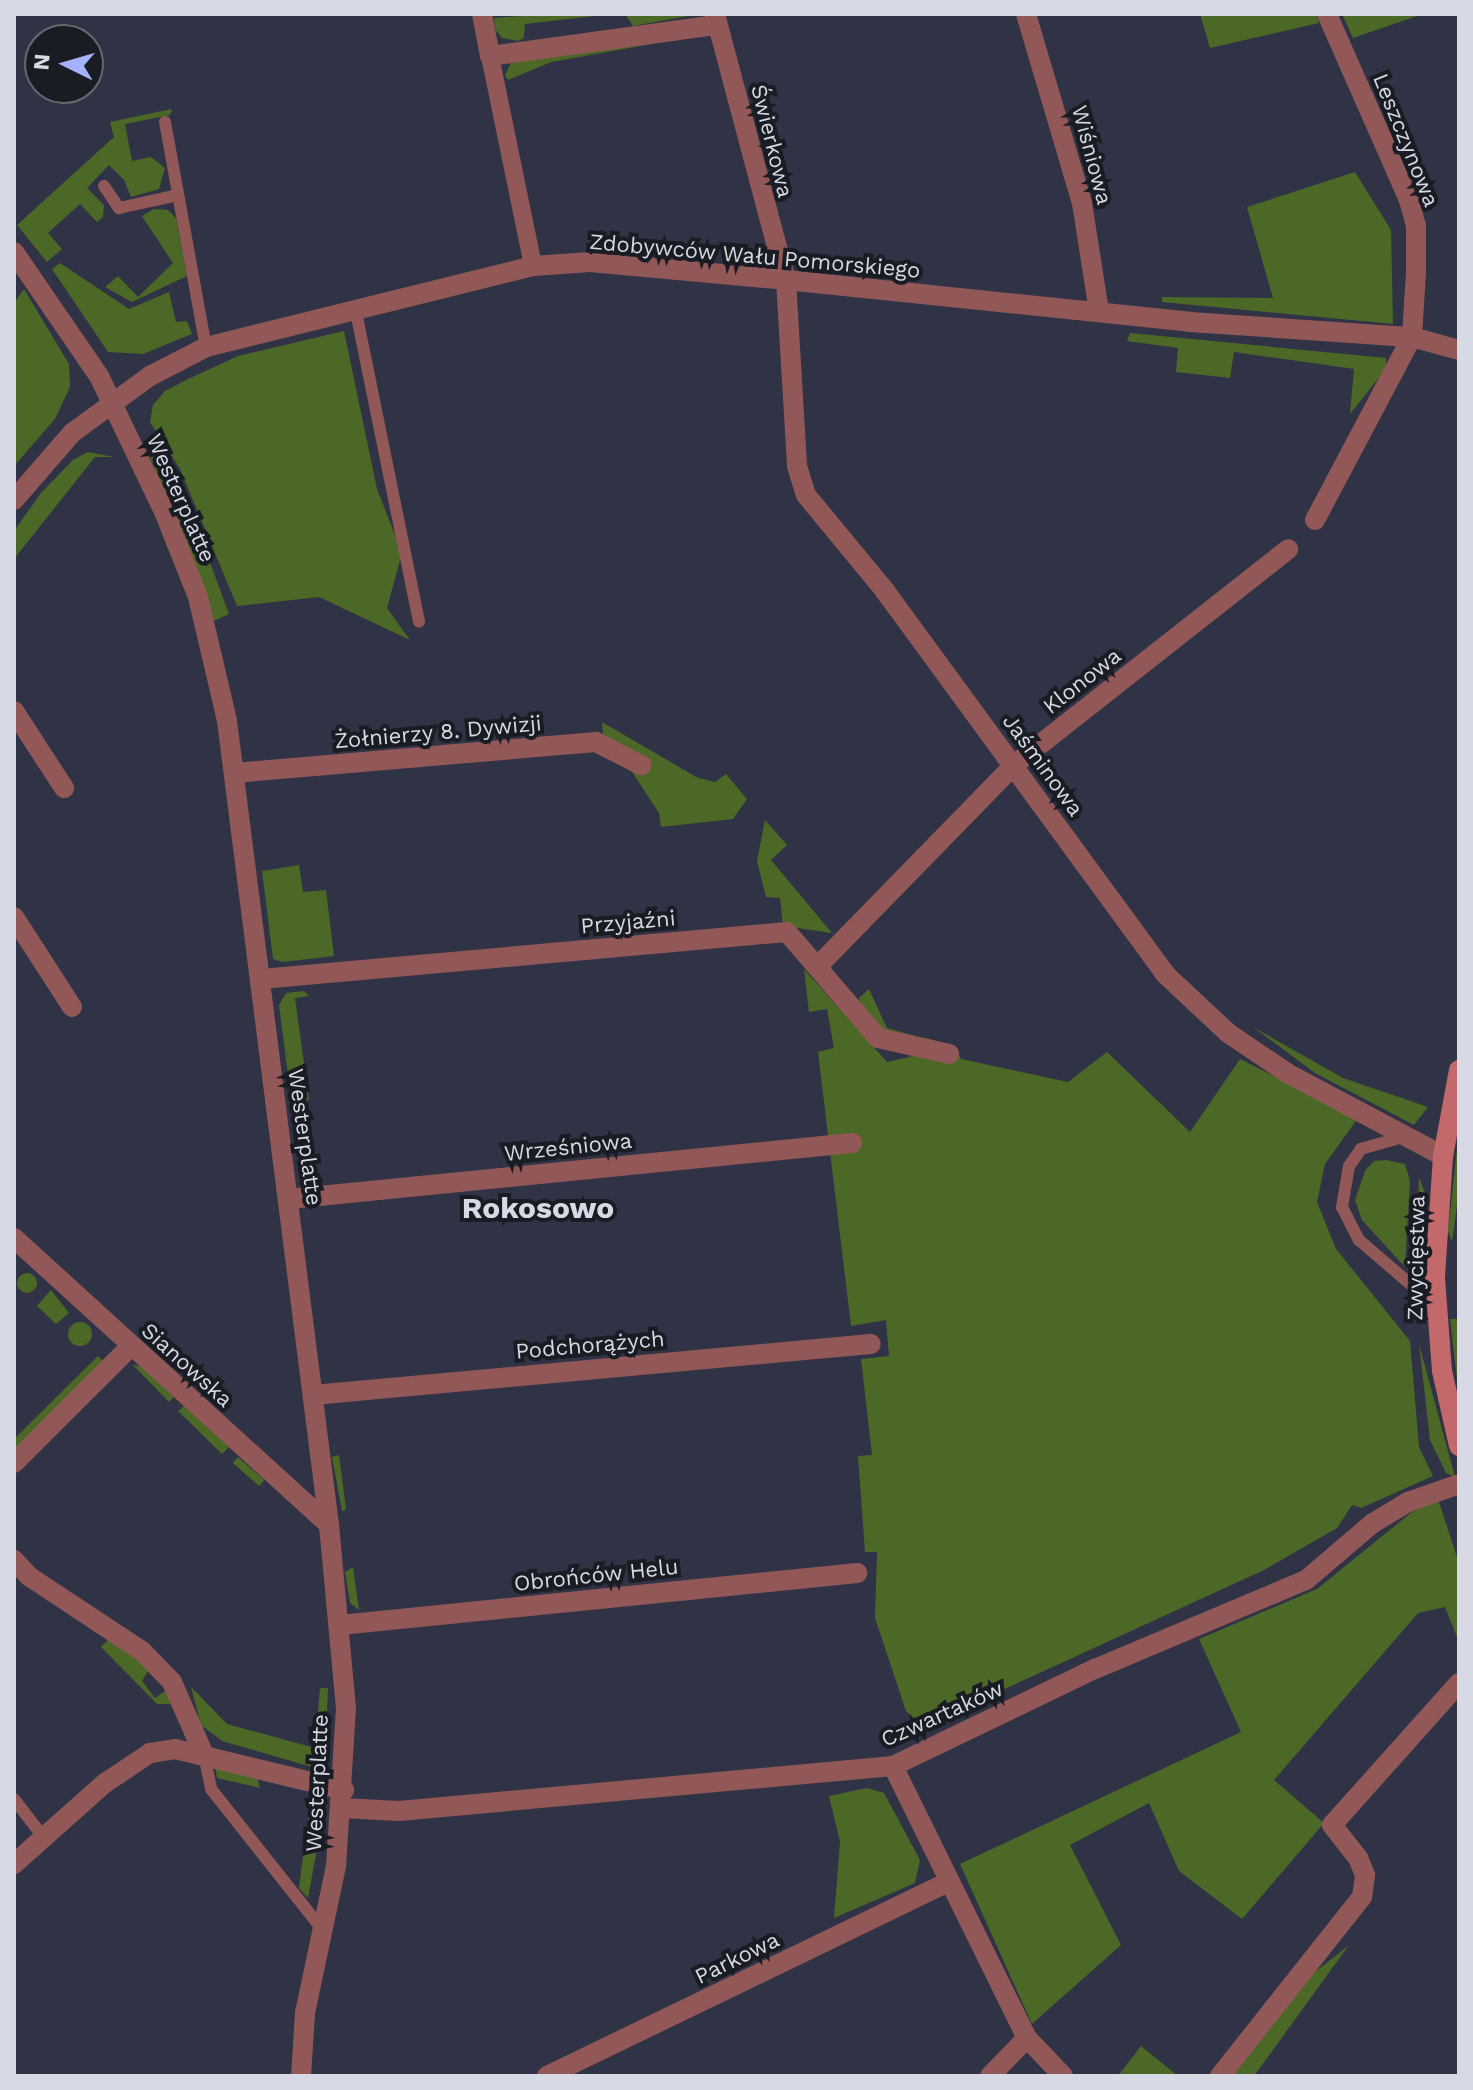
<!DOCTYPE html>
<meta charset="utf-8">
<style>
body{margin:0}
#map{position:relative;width:1473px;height:2090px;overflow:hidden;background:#303345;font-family:"Work Sans",sans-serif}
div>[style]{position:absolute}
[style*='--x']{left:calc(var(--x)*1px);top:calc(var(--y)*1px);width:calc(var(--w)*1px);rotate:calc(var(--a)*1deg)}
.green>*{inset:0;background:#4b6826;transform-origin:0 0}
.round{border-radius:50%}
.service>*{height:12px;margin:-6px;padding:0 6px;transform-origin:6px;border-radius:6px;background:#925858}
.pedestrian>*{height:18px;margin:-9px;padding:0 9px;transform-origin:9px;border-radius:9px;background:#925858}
.minor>*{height:20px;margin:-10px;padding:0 10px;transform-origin:10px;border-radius:10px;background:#925858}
.secondary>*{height:20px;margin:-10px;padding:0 10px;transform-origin:10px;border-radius:10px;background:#c4696b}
span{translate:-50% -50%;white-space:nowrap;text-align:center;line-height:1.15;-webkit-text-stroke:8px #1a1c24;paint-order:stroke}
.street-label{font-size:22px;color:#d7d9e5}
.district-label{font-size:30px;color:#d7d9e5;font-weight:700}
.frame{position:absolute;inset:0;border:16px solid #d7d9e5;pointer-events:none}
.north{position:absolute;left:24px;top:24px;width:80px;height:80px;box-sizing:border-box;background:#1a1c24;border:2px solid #666871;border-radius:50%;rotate:275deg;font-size:22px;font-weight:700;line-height:32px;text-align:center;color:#d7d9e5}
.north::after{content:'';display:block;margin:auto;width:28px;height:36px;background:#a6b1fc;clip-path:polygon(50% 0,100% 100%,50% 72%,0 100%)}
</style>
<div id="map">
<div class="green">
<i style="clip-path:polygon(544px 14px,612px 14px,525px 24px,524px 38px,518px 41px,502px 38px,495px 29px,494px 18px)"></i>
<i style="clip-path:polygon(625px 14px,699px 14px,633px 26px)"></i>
<i style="clip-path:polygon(1200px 14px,1316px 14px,1319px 23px,1210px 48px)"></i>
<i style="clip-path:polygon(1342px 14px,1423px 14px,1353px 38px)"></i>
<i style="clip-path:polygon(702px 35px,551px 62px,508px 80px,505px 75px,512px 61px)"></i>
<i style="clip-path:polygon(172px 109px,170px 115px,125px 124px,132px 161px,151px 157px,165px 168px,159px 189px,131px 197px,124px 180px,109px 165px,87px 188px,104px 205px,103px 217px,97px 222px,80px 204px,48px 233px,62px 249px,47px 262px,17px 225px,114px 137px,110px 122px)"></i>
<i style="clip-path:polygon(1355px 172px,1391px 230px,1393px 324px,1162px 302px,1162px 297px,1273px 298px,1247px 207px)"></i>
<i style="clip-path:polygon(154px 209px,168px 210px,176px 218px,187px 276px,132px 302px,105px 287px,118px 276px,138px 297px,173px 263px,142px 216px)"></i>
<i style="clip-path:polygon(60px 263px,129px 309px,169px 292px,176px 322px,187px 321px,192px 334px,143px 354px,108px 352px,52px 269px)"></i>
<i style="clip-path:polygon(24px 289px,69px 364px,70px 387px,55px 419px,14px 466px,14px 303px)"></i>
<i style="clip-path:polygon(344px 331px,377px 489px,402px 553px,387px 608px,410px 640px,319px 597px,237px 606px,180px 469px,150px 422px,153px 405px,165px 391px,186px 380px,238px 356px)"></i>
<i style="clip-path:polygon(1130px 333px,1386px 358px,1386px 369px,1350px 414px,1354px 369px,1234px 352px,1230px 378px,1176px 372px,1178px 348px,1127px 341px)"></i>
<i style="clip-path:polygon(153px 443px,162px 449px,197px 527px,229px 614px,214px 621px,145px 444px)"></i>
<i style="clip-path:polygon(88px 452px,114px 457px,95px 457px,14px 559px,14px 531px,41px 493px,73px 460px)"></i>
<i style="clip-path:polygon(602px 722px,698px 778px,715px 782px,726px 774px,747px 799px,733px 819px,661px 827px,659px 813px,623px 758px,605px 758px)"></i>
<i style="clip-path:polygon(765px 820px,787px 845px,771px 860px,832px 933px,783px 926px,780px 898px,766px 897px,757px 861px)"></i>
<i style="clip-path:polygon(299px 865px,303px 892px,326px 890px,334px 956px,283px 962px,273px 959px,262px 871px)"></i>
<i style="clip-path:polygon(804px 969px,887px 1062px,910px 1057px,922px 1037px,955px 1046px,961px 1059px,1068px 1082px,1107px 1052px,1190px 1132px,1240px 1059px,1358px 1118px,1325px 1164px,1317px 1202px,1336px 1249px,1410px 1341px,1419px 1447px,1433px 1476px,1361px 1508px,1352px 1505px,1337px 1528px,1264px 1570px,922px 1727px,906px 1711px,875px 1618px,877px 1552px,865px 1552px,858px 1456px,872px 1455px,861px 1359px,889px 1356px,886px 1320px,851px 1326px,818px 1052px,834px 1048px,827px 1009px,809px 1012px)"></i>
<i style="clip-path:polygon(869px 989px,887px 1028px,915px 1036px,907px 1045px,879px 1029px,860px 1006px,859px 998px)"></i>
<i style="clip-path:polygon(304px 991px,309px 996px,295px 998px,309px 1100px,300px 1102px,303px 1120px,294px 1121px,279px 1005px,286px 993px)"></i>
<i style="clip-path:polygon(1253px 1027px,1343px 1078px,1428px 1107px,1414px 1125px,1315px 1073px)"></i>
<i style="clip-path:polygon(1459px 1130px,1459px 1191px,1452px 1242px,1448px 1231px)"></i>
<i style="clip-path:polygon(1386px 1160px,1405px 1164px,1410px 1181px,1405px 1267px,1362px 1220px,1355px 1200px,1365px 1171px,1374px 1161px)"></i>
<i style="clip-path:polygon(1419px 1177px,1426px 1196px,1423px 1274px,1416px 1274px)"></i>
<i class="round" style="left:17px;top:1273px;width:20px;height:20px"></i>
<i style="clip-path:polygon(51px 1290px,69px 1313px,56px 1324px,37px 1306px)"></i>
<i style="clip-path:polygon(1450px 1319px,1458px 1319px,1459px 1397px)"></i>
<i class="round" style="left:68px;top:1322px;width:24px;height:24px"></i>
<i style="clip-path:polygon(1419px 1344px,1455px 1477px,1446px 1473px,1430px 1440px)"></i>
<i style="clip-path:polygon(98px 1356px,104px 1362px,14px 1452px,14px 1439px)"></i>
<i style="clip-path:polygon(133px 1365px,142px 1366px,174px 1397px,169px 1402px)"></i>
<i style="clip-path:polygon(184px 1406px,229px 1447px,222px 1454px,178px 1411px)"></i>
<i style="clip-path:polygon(339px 1455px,346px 1510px,342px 1511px,332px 1457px)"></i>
<i style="left:238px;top:1457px;width:35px;height:8px;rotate:41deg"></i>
<i style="clip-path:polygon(1438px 1499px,1459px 1563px,1459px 1642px,1445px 1607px,1418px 1613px,1274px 1780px,1324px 1823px,1242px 1919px,1179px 1871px,1149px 1803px,1070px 1845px,1121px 1945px,1032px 2024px,960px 1864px,1241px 1732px,1199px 1639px,1317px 1589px,1412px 1512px)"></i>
<i style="clip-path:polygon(353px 1567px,359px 1610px,350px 1603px,345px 1572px)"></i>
<i style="clip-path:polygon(109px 1639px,149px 1669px,142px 1681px,155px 1698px,167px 1690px,174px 1704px,157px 1704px,101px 1647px)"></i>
<i style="clip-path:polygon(191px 1687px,227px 1724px,315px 1748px,320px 1688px,328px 1688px,325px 1762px,312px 1767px,222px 1741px,201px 1725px)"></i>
<i style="clip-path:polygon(215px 1765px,257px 1777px,260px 1788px,217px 1778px)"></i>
<i style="clip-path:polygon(867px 1788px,884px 1793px,920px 1860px,915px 1883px,834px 1918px,840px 1842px,829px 1796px)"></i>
<i style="clip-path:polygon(310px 1801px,317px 1803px,323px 1816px,308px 1898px,299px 1888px)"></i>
<i style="clip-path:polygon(1349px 1945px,1254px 2076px,1231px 2076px,1310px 1976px)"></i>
<i style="clip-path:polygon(1141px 2046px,1178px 2076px,1118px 2076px)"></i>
</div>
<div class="service">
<i style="--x:165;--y:122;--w:229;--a:79.7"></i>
<i style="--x:104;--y:186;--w:27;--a:56"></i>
<i style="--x:119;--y:208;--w:60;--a:-12.4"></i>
<i style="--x:355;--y:307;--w:321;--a:78.5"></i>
<i style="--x:1403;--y:1137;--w:44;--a:164.1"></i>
<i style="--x:1361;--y:1149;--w:21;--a:125"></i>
<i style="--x:1349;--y:1166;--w:42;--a:99.7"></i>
<i style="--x:1342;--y:1207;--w:37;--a:63"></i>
<i style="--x:1359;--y:1240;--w:103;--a:40.7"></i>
<i style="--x:204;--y:1755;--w:35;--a:78"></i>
<i style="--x:211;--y:1789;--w:177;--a:51.6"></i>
<i style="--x:14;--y:1799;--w:49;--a:52.4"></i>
</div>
<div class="pedestrian">
<i style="--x:490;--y:56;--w:214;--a:78.4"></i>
</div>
<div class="minor">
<i style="--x:482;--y:14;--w:43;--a:79.2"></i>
<i style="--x:490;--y:56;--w:229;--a:-7.8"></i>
<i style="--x:715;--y:14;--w:275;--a:75.1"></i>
<i style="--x:786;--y:280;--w:186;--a:86.6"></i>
<i style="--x:797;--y:466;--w:30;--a:73"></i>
<i style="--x:806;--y:495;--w:124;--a:50.5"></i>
<i style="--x:885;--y:591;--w:474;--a:53.8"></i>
<i style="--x:1165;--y:974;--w:86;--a:43.1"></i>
<i style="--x:1228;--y:1033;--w:71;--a:34.1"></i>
<i style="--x:1287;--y:1073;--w:177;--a:28"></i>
<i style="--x:1026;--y:14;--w:197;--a:73.5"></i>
<i style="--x:1082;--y:203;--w:110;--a:81.1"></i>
<i style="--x:14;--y:252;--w:150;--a:55.6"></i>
<i style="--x:99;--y:376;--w:153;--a:64.4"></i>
<i style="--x:165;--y:514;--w:89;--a:68.3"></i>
<i style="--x:198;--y:597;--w:127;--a:76.8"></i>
<i style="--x:227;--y:721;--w:810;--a:82.77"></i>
<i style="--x:329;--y:1525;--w:184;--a:84.7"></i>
<i style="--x:346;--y:1708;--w:158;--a:93.6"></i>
<i style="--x:336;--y:1866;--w:150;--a:101.9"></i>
<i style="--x:305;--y:2013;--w:63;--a:93.6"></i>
<i style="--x:14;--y:500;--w:89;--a:-49.1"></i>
<i style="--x:72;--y:433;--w:97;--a:-36.2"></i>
<i style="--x:150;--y:376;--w:63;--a:-27.4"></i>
<i style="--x:206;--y:347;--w:337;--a:-13.9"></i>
<i style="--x:533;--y:266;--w:57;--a:-4"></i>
<i style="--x:590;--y:262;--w:197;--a:5.2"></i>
<i style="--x:786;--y:280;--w:406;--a:5.9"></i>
<i style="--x:1190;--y:322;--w:223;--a:3.9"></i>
<i style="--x:1412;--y:337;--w:49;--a:15.5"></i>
<i style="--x:1315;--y:520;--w:207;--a:-62.1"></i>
<i style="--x:1412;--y:337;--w:66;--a:-86.5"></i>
<i style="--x:1416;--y:271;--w:45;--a:-90"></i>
<i style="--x:1416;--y:226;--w:27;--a:-105"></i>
<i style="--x:1409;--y:200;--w:203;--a:-113.8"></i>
<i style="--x:14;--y:711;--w:92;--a:57"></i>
<i style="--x:234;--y:773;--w:363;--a:-4.9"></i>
<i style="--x:596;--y:742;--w:51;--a:27.1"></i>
<i style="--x:14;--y:917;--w:107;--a:57.2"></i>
<i style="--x:818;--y:966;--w:281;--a:-45.7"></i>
<i style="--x:1014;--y:765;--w:349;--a:-38.2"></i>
<i style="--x:261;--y:979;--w:528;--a:-5.11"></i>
<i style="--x:787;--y:932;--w:140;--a:49.4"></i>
<i style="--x:878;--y:1038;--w:73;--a:12.7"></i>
<i style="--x:289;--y:1199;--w:566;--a:-5.68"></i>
<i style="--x:14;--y:1238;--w:426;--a:42.3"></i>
<i style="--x:313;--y:1395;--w:560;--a:-5.22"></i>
<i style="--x:14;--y:1463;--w:165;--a:-45"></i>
<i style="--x:14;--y:1560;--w:23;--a:47"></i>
<i style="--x:30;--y:1577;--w:134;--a:33.5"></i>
<i style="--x:142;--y:1651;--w:43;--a:45.9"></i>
<i style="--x:172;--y:1682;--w:80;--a:66.3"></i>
<i style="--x:340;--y:1625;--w:520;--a:-5.74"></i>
<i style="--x:893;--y:1766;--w:303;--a:63.8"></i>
<i style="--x:1027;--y:2038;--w:52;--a:46.5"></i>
<i style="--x:342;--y:1808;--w:57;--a:3"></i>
<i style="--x:399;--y:1811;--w:496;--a:-5.2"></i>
<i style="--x:893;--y:1766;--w:224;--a:-25.7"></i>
<i style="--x:1095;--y:1669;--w:229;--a:-22.9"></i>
<i style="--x:1306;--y:1580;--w:88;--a:-40.4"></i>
<i style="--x:1373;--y:1523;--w:41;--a:-31"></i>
<i style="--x:1408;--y:1502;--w:54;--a:-19.4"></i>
<i style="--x:14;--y:1864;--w:122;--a:-41.7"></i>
<i style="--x:105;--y:1783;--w:54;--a:-33.7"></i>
<i style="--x:150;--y:1753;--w:25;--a:-9"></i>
<i style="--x:175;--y:1749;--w:174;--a:13.6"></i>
<i style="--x:547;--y:2076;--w:445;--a:-25.8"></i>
<i style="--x:990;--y:2076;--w:53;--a:-45.8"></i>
<i style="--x:1220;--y:2076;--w:228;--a:-51.6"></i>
<i style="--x:1362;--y:1897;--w:22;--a:-82"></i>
<i style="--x:1365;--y:1875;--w:18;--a:-112"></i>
<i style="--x:1358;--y:1858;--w:42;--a:-128.2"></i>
<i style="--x:1332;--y:1825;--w:191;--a:-48.2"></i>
</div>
<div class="secondary">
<i style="--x:1459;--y:1070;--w:87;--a:100.5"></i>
<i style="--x:1443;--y:1156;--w:122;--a:93.8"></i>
<i style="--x:1435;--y:1278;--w:93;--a:85.7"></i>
<i style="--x:1442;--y:1371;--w:77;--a:77.2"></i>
</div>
<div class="street-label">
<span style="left:1406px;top:140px;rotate:68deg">Leszczynowa</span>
<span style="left:772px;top:141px;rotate:76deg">Świerkowa</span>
<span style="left:1092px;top:155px;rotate:75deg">Wiśniowa</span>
<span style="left:755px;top:256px;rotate:5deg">Zdobywców Wału Pomorskiego</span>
<span style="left:181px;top:498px;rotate:66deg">Westerplatte</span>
<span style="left:1082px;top:681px;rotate:-38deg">Klonowa</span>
<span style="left:438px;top:732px;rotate:-5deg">Żołnierzy 8. Dywizji</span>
<span style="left:1043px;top:765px;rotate:54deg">Jaśminowa</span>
<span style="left:628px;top:922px;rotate:-5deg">Przyjaźni</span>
<span style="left:305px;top:1137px;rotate:82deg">Westerplatte</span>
<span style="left:568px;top:1147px;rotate:-6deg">Wrześniowa</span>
<span style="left:1416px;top:1258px;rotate:-89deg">Zwycięstwa</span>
<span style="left:590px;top:1345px;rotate:-5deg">Podchorążych</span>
<span style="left:187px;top:1365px;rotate:42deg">Sianowska</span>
<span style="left:596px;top:1575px;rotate:-6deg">Obrońców Helu</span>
<span style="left:942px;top:1714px;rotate:-24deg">Czwartaków</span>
<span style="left:317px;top:1783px;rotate:-87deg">Westerplatte</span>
<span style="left:737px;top:1958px;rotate:-26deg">Parkowa</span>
</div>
<div class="district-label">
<span style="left:538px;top:1208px">Rokosowo</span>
</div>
<div class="frame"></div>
<div class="north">N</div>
</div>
